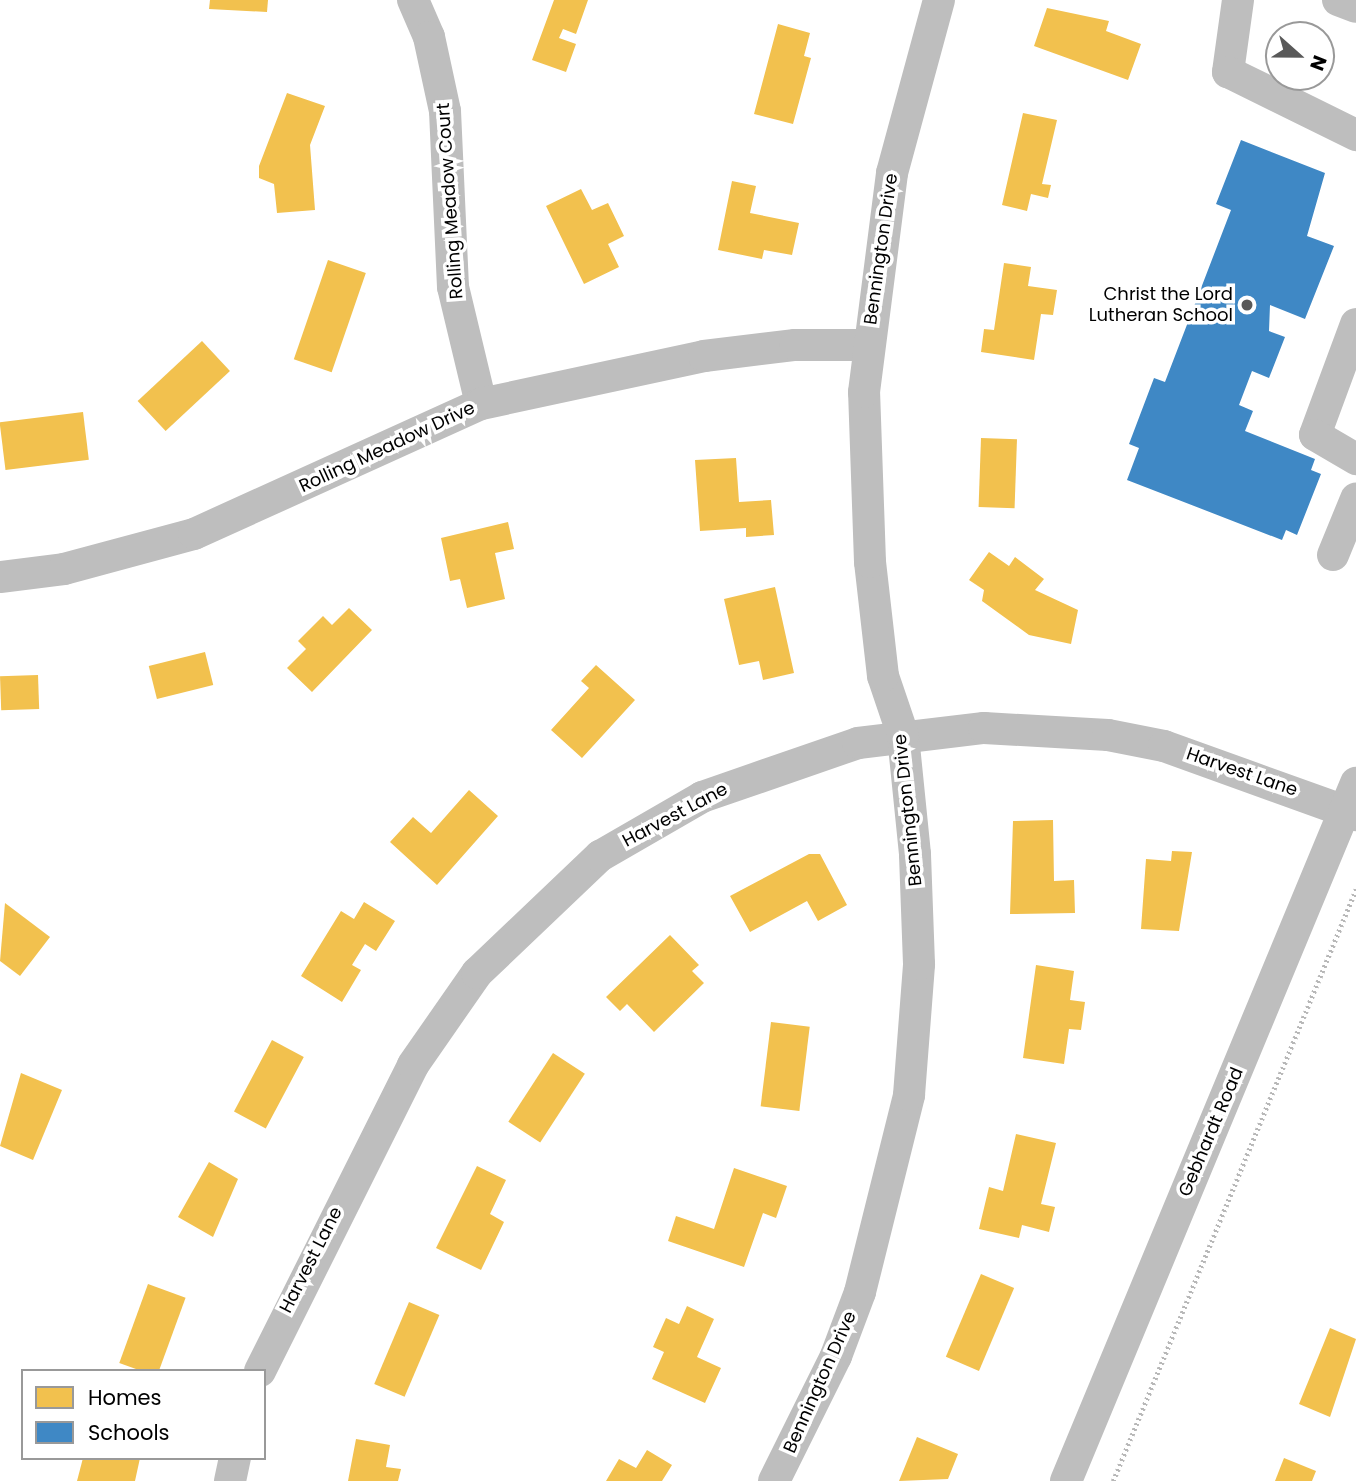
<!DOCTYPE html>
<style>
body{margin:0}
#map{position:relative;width:1356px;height:1481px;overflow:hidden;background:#fff;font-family:Poppins,sans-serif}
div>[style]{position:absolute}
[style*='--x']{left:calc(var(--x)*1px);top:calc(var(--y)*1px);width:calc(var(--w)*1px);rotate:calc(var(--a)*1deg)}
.homes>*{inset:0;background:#f2c14e;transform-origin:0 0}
.schools>*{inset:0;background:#3f88c5}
.path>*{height:4.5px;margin-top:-2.25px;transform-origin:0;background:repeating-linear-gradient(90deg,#b8b8b8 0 2px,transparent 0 5.5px)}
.minor>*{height:32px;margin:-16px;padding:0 16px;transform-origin:16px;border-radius:16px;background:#bebebe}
.dots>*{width:19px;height:19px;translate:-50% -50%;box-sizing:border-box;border:4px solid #fff;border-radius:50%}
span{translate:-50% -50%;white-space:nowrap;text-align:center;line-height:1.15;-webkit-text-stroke:7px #fff;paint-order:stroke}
.street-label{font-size:18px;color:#000}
.poi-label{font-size:18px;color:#000}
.right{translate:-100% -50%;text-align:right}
.legend{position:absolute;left:21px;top:1369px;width:245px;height:91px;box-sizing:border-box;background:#fff;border:2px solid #999;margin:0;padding:9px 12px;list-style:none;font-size:21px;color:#000}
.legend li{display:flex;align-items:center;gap:14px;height:35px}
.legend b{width:35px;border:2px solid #999}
.north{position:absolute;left:1265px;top:21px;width:70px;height:70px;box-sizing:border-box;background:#fff;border:2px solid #999;border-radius:50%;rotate:111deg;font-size:19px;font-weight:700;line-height:28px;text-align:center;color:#000}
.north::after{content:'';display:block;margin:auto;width:24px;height:32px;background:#595959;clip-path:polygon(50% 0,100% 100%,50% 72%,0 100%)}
</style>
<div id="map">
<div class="homes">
<i style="clip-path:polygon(210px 0,268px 0,267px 12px,209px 9px)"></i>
<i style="clip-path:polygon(554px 0,588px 0,576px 34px,563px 29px,559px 38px,576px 44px,566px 72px,532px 60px)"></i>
<i style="clip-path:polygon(1047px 8px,1109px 21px,1106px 31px,1141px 44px,1128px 80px,1034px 46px)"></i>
<i style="clip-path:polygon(778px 24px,810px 33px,804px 56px,811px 58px,793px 124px,754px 114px)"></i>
<i style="clip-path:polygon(287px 93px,325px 106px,310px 145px,315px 210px,277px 213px,274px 184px,259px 178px,259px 166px)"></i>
<i style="clip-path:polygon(1023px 113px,1057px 120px,1042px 184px,1051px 185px,1048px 198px,1031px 194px,1027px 211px,1002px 205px)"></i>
<i style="clip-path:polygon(732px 181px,756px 186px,750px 213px,799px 223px,792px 255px,764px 250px,762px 259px,718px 250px)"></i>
<i style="clip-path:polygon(581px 189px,592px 210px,608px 203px,624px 236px,608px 244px,619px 267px,584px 284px,546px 206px)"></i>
<i style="left:328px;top:260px;width:40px;height:105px;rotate:19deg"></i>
<i style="clip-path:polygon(1004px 263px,1031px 267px,1028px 286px,1057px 290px,1053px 315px,1041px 314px,1034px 360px,981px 352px,984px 329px,994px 330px)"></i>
<i style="left:202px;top:341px;width:41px;height:88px;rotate:47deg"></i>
<i style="left:83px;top:412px;width:48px;height:84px;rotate:83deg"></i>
<i style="left:981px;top:438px;width:36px;height:69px;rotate:2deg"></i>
<i style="clip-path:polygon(736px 458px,739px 502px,771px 500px,774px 535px,746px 537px,746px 528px,700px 531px,695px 460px)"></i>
<i style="clip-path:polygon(508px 522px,514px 549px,495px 553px,505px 599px,467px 608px,460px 579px,450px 581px,441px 538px)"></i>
<i style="clip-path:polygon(989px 552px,1009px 566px,1015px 557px,1044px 579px,1035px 590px,1078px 610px,1071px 644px,1029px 635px,982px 601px,984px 590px,969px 580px)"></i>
<i style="clip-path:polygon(775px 587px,794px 673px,763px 680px,759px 661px,739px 665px,724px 599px)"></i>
<i style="clip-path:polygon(349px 608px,372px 630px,312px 692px,287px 668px,306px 649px,298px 641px,323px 616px,332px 625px)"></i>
<i style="left:205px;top:652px;width:34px;height:58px;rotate:76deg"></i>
<i style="clip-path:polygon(596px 665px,635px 700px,582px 758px,551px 730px,589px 688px,581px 681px)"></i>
<i style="left:38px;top:675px;width:34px;height:38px;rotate:88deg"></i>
<i style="clip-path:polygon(469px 790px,498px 816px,437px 885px,390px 842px,413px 817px,431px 833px)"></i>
<i style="clip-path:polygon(1053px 820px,1054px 881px,1074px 880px,1075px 913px,1010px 914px,1013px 821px)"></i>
<i style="clip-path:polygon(1172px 851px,1192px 852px,1179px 931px,1141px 929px,1146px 859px,1171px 861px)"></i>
<i style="clip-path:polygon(809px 854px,820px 854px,847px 905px,818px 921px,807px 901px,750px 932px,730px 896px)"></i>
<i style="clip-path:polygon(364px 902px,395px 921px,376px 951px,365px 944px,352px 965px,361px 970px,342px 1002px,301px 976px,341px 911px,354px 919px)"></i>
<i style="clip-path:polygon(5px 903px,50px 937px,20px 976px,0 961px)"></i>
<i style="clip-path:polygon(670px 935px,699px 965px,692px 971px,704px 983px,654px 1032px,627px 1004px,620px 1011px,606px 997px)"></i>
<i style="clip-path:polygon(1036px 965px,1074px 971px,1070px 1000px,1085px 1002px,1081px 1030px,1069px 1029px,1064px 1064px,1023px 1058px)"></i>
<i style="left:771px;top:1022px;width:39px;height:85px;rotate:7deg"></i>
<i style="left:272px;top:1040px;width:36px;height:81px;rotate:28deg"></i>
<i style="left:553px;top:1053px;width:38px;height:82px;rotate:33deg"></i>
<i style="clip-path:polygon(21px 1073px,62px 1090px,33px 1160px,0 1146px)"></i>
<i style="clip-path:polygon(1016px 1134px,1056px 1143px,1041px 1204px,1055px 1207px,1049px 1232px,1022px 1225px,1019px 1238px,979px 1229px,989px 1187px,1003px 1191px)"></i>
<i style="clip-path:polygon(209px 1162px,238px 1179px,213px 1237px,178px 1217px)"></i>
<i style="clip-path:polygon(477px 1166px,506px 1180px,490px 1214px,504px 1222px,481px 1270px,436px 1248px)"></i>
<i style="clip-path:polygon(734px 1168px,787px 1186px,776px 1218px,763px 1213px,744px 1267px,668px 1241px,676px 1216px,714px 1229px)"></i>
<i style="left:981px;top:1274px;width:36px;height:90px;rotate:23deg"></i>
<i style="left:148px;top:1284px;width:40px;height:84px;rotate:20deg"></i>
<i style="left:409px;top:1302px;width:33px;height:89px;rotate:23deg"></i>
<i style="clip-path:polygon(687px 1306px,714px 1319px,697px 1357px,721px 1368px,705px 1403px,652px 1379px,664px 1352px,653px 1347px,666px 1318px,679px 1324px)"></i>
<i style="clip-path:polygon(1330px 1328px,1356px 1339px,1330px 1417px,1299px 1404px)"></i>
<i style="clip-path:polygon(917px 1437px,958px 1454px,948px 1479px,899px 1481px)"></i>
<i style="clip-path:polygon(356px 1439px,390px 1445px,386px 1467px,401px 1469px,398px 1481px,348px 1481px)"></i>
<i style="clip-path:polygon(647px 1450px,672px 1465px,662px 1481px,606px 1481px,619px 1459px,636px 1468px)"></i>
<i style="clip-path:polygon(83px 1458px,140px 1458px,135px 1481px,77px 1481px)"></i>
<i style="clip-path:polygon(1284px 1458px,1316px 1471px,1312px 1481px,1275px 1481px)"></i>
</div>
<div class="schools">
<i style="clip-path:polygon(1241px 140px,1325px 173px,1307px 236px,1334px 246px,1305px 319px,1270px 305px,1269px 331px,1285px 337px,1269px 378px,1252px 371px,1239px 405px,1253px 411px,1245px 431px,1315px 459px,1311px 470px,1321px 474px,1297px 535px,1286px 530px,1282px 540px,1127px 480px,1139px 448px,1129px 444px,1154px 378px,1165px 382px,1231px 210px,1216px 204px)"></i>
</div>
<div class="path">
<i style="--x:1113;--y:1481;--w:640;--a:-67.68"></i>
</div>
<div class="minor">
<i style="--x:413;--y:0;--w:40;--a:66.6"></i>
<i style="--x:429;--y:37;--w:76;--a:77.8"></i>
<i style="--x:445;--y:111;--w:176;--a:87.4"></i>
<i style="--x:453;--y:287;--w:120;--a:76.5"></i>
<i style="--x:1238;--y:0;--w:73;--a:97.9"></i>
<i style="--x:1228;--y:72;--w:143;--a:26.2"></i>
<i style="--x:1338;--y:0;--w:19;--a:21"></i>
<i style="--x:1356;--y:324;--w:118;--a:110.3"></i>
<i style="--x:1315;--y:435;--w:48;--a:30.3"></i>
<i style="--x:1333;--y:555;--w:61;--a:-67.7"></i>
<i style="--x:0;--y:577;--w:64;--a:-7.1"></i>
<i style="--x:64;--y:569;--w:135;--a:-15.1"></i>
<i style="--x:194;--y:534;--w:315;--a:-24.4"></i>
<i style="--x:481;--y:404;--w:228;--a:-12.1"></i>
<i style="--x:704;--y:356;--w:92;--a:-6.9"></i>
<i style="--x:795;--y:345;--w:72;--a:0"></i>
<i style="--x:260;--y:1371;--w:342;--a:-63.4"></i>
<i style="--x:413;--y:1065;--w:112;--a:-55.2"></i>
<i style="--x:477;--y:973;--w:170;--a:-43.6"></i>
<i style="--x:600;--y:856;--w:118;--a:-30"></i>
<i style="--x:702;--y:797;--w:165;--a:-19.1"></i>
<i style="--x:858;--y:743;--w:127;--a:-6.8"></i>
<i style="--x:984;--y:728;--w:124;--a:3.2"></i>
<i style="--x:1108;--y:735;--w:57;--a:11.1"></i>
<i style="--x:1164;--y:746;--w:204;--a:19.8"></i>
<i style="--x:230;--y:1481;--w:24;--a:-78"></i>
<i style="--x:774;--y:1481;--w:140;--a:-63.6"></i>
<i style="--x:836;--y:1356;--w:68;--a:-69.4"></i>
<i style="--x:860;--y:1292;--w:203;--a:-76"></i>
<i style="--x:909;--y:1095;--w:131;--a:-85.6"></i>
<i style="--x:919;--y:964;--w:110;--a:-92.1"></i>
<i style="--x:915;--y:854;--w:120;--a:-95.8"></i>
<i style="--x:903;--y:735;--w:62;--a:-108.7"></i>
<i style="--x:883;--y:676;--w:115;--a:-96.5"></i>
<i style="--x:870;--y:562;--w:170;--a:-92"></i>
<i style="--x:864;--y:392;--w:221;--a:-82.7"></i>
<i style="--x:892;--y:173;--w:179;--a:-74.8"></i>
<i style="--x:1066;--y:1481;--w:756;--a:-67.44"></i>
</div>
<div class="dots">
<i style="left:1247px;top:305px;background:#595959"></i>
</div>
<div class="street-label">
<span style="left:450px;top:201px;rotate:-94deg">Rolling Meadow Court</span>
<span style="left:881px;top:249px;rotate:-82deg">Bennington Drive</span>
<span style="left:387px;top:447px;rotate:-25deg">Rolling Meadow Drive</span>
<span style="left:1242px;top:772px;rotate:19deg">Harvest Lane</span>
<span style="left:908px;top:810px;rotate:-96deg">Bennington Drive</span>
<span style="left:675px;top:815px;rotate:-28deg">Harvest Lane</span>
<span style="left:1211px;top:1132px;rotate:-67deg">Gebhardt Road</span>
<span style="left:311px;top:1260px;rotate:-63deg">Harvest Lane</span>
<span style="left:820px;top:1382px;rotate:-66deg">Bennington Drive</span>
</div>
<div class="poi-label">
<span class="right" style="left:1233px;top:305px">Christ the Lord<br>Lutheran School</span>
</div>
<ul class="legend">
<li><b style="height:19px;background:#f2c14e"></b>Homes</li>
<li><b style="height:19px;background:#3f88c5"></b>Schools</li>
</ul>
<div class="north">N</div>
</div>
